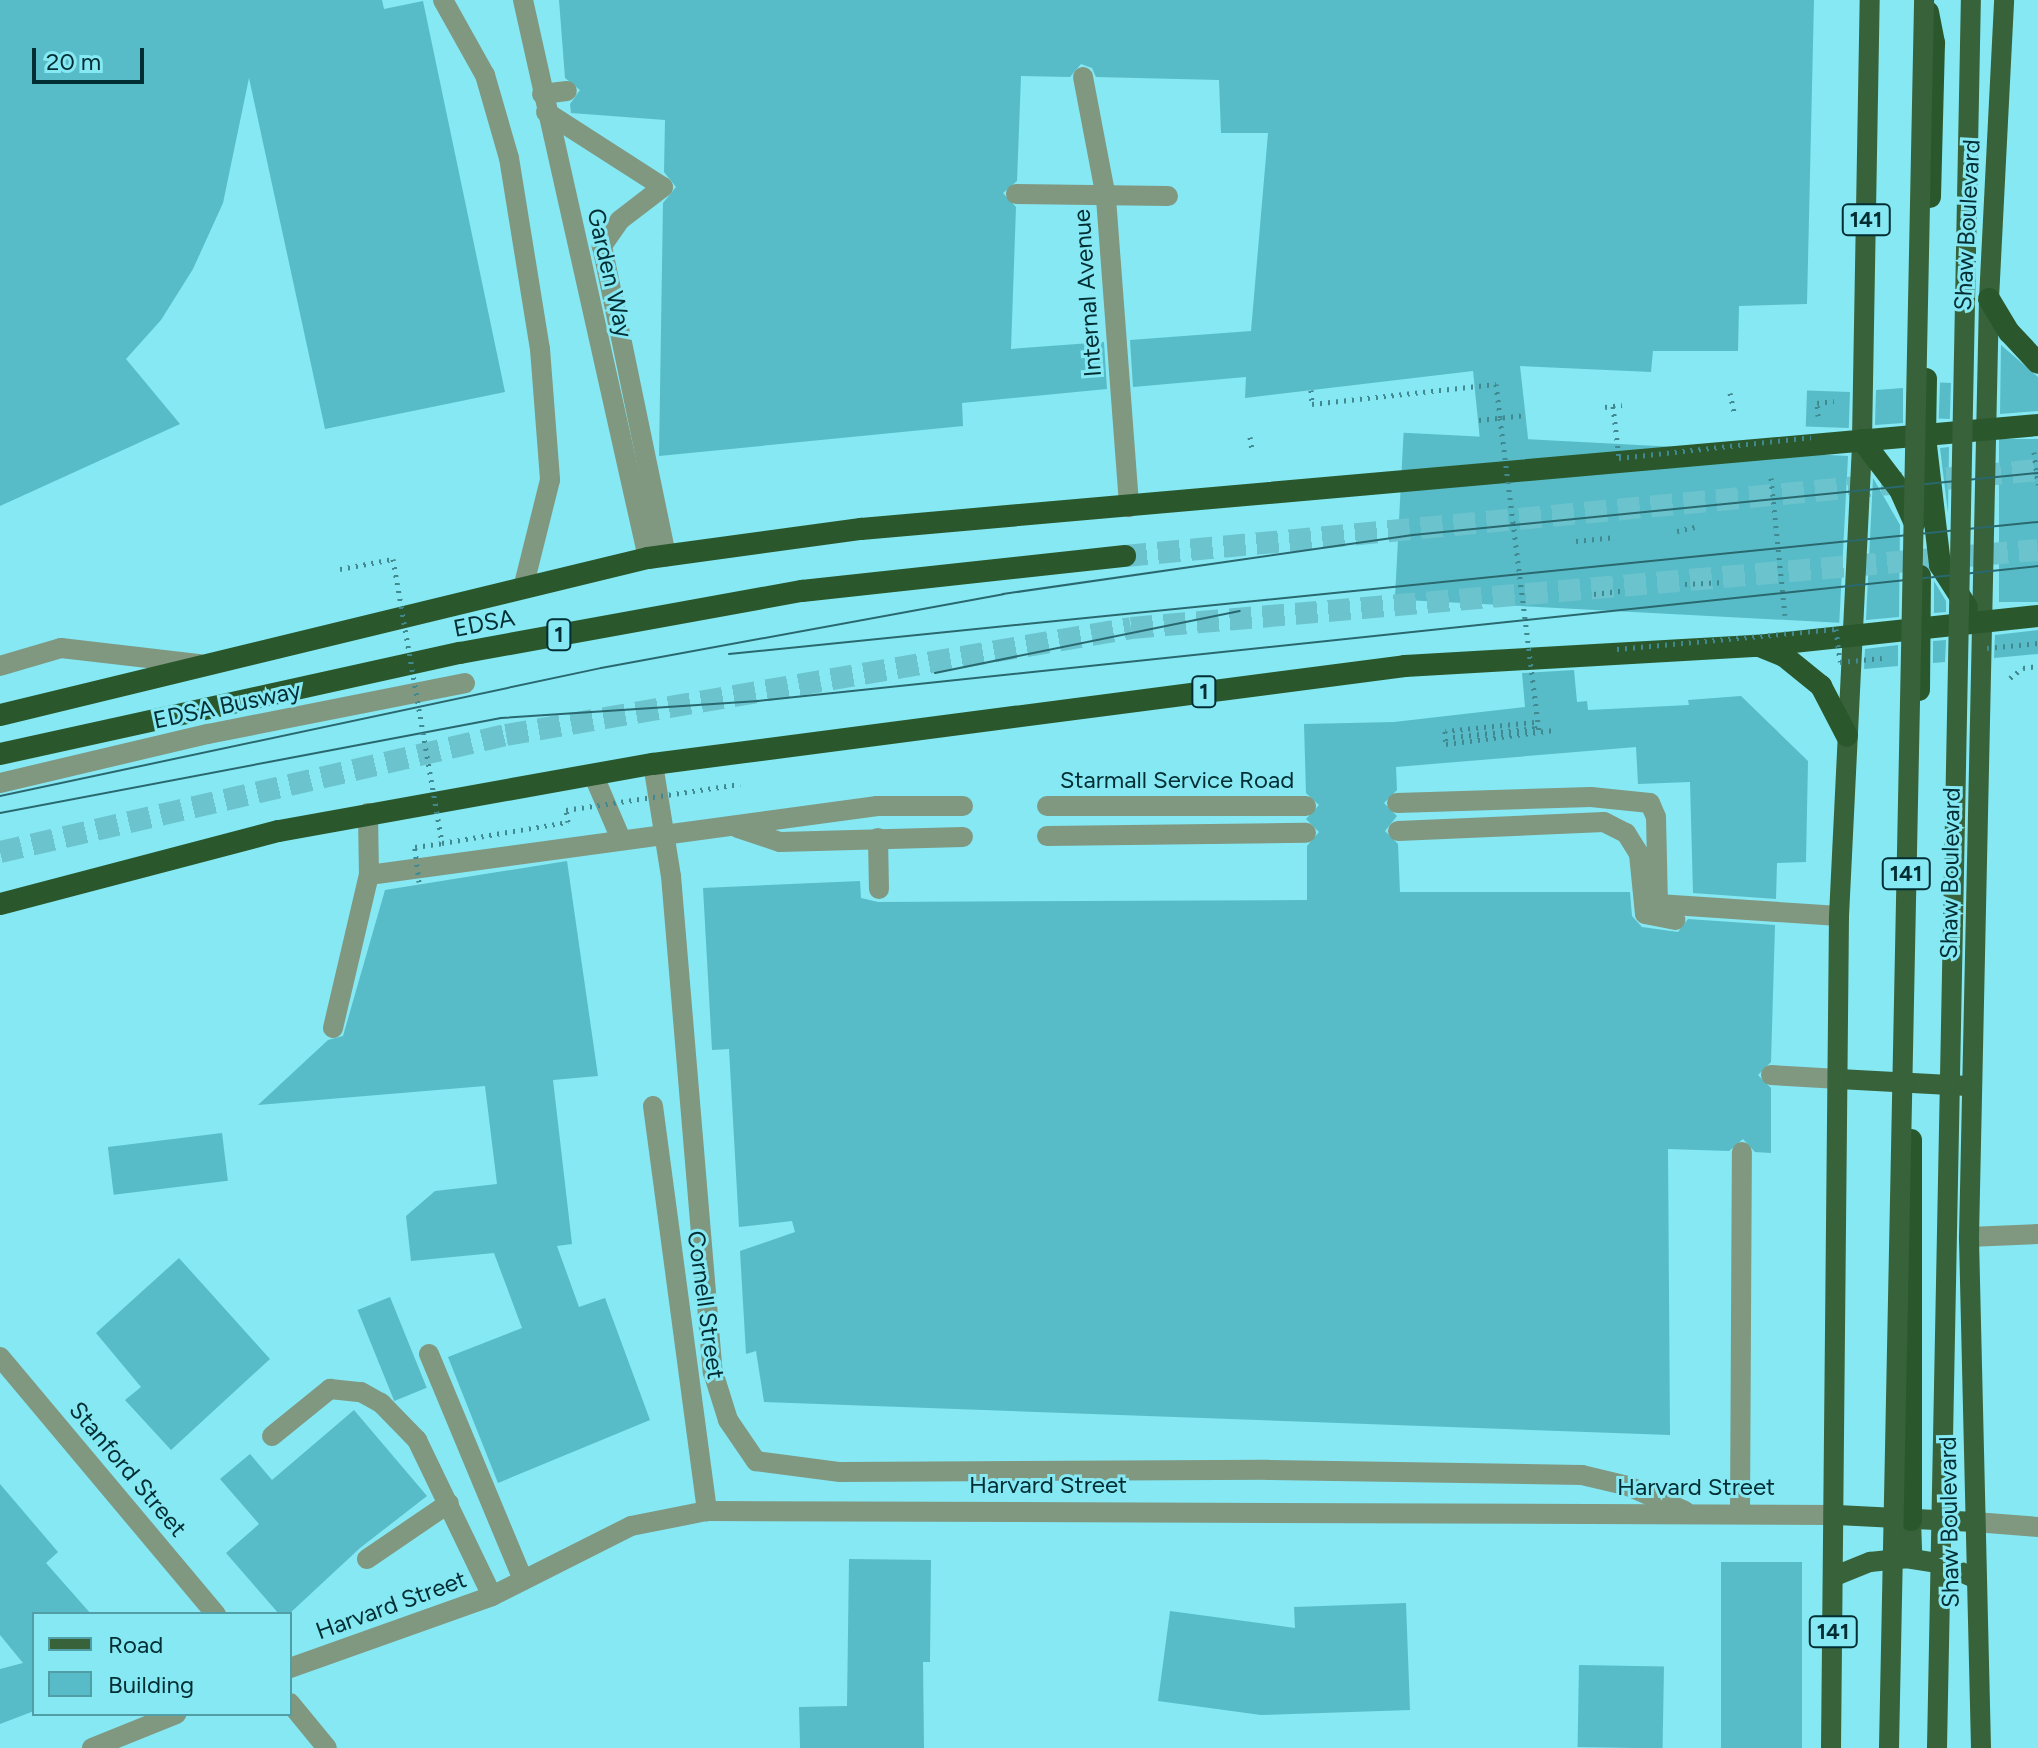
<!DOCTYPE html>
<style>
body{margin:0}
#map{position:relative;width:2038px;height:1748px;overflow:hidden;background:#85e8f3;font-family:Figtree,sans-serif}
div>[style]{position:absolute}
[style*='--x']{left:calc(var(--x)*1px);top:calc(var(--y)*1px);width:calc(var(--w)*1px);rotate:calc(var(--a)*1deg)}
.building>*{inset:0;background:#57bcc7;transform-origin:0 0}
.trunk-tunnel>*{height:22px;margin-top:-11px;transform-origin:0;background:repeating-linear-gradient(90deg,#6ac3cd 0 22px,transparent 0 33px)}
.path>*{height:5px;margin-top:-2.5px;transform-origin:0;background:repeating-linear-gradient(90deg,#418991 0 2px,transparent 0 8px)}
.service>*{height:20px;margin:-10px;padding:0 10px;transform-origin:10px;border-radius:10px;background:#809780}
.minor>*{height:20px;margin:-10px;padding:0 10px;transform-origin:10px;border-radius:10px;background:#809780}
.primary>*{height:20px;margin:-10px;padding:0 10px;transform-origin:10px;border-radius:10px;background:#386239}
.trunk>*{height:22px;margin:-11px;padding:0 11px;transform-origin:11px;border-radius:11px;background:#2a582c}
.tram>*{height:2px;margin:-1px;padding:0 1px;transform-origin:1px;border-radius:1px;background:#2a686f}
.path-bridge>*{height:5px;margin-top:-2.5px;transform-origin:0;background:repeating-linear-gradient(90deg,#418991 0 2px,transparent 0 8px)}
.primary-bridge>*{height:20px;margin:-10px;padding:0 10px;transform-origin:10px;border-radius:10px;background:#386239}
span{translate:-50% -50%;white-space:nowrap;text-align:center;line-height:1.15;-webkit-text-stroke:6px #85e8f3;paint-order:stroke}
.shield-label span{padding:2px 6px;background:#85e8f3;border:2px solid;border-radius:6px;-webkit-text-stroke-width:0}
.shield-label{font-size:22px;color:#002e33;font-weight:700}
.street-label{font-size:24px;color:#002e33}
.legend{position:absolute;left:32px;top:1612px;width:260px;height:104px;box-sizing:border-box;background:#85e8f3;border:2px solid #509ea6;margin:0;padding:10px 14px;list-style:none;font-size:24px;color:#002e33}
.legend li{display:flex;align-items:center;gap:16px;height:40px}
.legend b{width:40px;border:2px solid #509ea6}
.scale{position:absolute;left:32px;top:48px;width:112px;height:36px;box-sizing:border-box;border:4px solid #002e33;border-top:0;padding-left:10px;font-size:24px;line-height:28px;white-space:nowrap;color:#002e33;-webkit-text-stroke:6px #85e8f3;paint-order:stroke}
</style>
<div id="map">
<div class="building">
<i style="clip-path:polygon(0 0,382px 0,384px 9px,423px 1px,505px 392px,325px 429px,249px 78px,223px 203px,193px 269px,161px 320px,126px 359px,180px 424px,0 506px)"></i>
<i style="clip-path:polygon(559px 0,1814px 0,1807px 304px,1739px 306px,1738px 351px,1653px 351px,1651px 372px,1520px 366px,1530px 456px,1482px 460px,1473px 371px,1245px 398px,1246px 377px,1133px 387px,1130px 340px,1251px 331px,1268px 133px,1221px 133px,1219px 80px,1096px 77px,1092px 68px,1081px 64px,1070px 77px,1021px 76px,1017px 181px,1003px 193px,1016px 207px,1011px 349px,1104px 342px,1107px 389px,962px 403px,963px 426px,659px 456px,663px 203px,676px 187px,664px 172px,665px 120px,571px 113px,570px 104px,580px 90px,565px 78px)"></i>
<i style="clip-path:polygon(2001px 345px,2038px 377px,2038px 411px,2000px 414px)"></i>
<i style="left:1951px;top:383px;width:36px;height:11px;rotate:92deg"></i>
<i style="clip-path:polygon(1903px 388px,1903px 423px,1875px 425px,1876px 390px)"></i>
<i style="left:1850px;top:392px;width:36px;height:43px;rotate:92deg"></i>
<i style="left:2038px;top:439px;width:163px;height:39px;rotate:90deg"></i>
<i style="clip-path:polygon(1949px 447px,1948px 513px,1940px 448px)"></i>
<i style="left:1848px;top:456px;width:167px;height:445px;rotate:93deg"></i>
<i style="clip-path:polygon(1873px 478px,1900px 525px,1899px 617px,1866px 620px)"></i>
<i style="clip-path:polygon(1934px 581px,1946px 601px,1946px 612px,1934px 613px)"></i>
<i style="clip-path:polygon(2038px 630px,2038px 654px,1994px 658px,1995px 635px)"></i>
<i style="clip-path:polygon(1946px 640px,1945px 662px,1933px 663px,1933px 641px)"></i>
<i style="clip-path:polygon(1898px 645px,1898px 666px,1864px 669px,1865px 649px)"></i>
<i style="clip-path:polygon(1574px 670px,1577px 702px,1587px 701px,1588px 710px,1689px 705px,1688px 700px,1741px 696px,1808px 761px,1806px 862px,1777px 863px,1776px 899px,1693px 893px,1690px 782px,1638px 784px,1636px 747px,1396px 767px,1397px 790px,1384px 803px,1397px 816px,1385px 831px,1398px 844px,1400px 892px,1630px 892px,1632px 916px,1642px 927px,1678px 932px,1688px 919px,1775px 925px,1771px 1062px,1758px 1075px,1771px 1088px,1771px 1153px,1755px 1152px,1743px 1139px,1729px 1151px,1668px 1149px,1670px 1435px,764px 1402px,756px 1351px,746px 1354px,740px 1251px,795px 1232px,792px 1221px,739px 1227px,729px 1049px,712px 1050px,703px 888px,860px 881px,861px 898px,878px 902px,1307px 900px,1307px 846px,1319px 832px,1306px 819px,1319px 805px,1306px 793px,1304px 724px,1394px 722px,1525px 707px,1522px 673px)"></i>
<i style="clip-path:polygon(567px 861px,598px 1076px,553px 1080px,572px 1244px,557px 1246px,579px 1307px,605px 1298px,650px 1420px,498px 1483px,448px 1357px,522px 1328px,494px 1253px,411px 1261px,406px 1216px,435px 1191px,497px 1184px,485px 1086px,258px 1105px,328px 1040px,343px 1036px,385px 890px)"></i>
<i style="left:222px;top:1133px;width:48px;height:115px;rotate:83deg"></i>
<i style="clip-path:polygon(179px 1258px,270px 1359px,171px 1450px,125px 1400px,141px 1387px,96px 1333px)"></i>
<i style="left:390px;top:1297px;width:98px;height:35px;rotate:68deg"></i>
<i style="clip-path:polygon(354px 1410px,427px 1496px,360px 1548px,289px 1614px,279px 1614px,226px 1553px,259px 1524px,220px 1479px,250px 1454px,272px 1480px)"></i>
<i style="clip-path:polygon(0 1484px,58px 1552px,46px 1563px,91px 1614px,34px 1614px,34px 1711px,0 1724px,0 1669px,23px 1663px,0 1635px)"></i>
<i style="clip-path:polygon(849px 1559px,931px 1560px,930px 1662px,923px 1662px,924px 1748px,800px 1748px,799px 1707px,847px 1706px)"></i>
<i style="left:1721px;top:1562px;width:81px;height:186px"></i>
<i style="clip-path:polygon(1406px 1603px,1410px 1710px,1261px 1715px,1158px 1701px,1170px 1611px,1295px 1628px,1294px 1607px)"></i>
<i style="left:1579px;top:1665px;width:85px;height:82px;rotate:1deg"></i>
</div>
<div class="trunk-tunnel">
<i style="--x:1125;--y:556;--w:917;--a:-5.38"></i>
<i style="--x:0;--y:852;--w:519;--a:-13.02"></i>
<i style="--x:506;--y:735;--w:634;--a:-9.71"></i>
<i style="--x:1131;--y:628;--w:910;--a:-4.92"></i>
</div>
<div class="path">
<i style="--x:1311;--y:390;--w:14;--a:86"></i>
<i style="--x:1312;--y:404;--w:185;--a:-6.2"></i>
<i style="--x:1496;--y:384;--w:34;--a:83"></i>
<i style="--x:1730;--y:393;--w:19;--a:78"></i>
<i style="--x:1605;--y:407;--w:17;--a:-7"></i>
<i style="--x:1818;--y:416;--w:13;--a:-94"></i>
<i style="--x:1817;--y:403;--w:17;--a:-7"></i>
<i style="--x:1479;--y:420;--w:47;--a:-6.1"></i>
<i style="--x:1250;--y:437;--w:12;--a:81"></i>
<i style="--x:2034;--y:452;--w:33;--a:83"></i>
<i style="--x:1771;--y:478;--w:138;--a:84.2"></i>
<i style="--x:1677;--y:531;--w:18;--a:-13"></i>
<i style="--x:1576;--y:541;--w:40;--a:-5.7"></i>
<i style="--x:340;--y:569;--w:54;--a:-10.7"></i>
<i style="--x:1685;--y:584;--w:40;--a:-2.9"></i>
<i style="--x:1594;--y:594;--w:31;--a:-7"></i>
<i style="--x:2010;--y:678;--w:16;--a:-38"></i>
<i style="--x:2023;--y:668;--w:15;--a:-8"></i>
<i style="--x:1453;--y:737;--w:82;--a:-6.3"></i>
<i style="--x:1535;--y:728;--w:6;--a:-99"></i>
<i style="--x:1534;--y:722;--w:89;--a:174.2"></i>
<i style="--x:1445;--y:731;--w:13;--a:86"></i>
<i style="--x:1446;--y:744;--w:109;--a:-7.4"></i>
</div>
<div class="service">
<i style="--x:443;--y:0;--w:86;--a:60.8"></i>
<i style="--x:485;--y:75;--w:86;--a:73.9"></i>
<i style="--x:509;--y:158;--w:193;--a:80.8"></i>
<i style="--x:540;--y:349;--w:131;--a:85.6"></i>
<i style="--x:550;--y:480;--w:111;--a:104"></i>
<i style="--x:523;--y:0;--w:572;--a:77.37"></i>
<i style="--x:1083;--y:77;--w:123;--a:79.2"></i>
<i style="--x:1106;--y:198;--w:310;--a:85.7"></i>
<i style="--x:542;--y:94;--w:25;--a:-7"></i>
<i style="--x:546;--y:112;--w:139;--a:32.7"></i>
<i style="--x:663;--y:187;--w:54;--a:142.5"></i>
<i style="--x:620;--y:220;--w:32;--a:125"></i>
<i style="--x:602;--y:246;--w:317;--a:78.3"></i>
<i style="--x:1016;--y:194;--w:152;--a:0.8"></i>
<i style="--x:0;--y:666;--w:64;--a:-16.4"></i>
<i style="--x:61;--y:648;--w:140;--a:6.6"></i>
<i style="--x:653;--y:764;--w:113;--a:80.9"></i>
<i style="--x:671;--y:876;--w:498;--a:85.2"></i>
<i style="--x:713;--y:1372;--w:50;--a:72.6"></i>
<i style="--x:728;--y:1420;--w:50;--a:55.7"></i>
<i style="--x:756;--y:1461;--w:85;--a:7.5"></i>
<i style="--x:840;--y:1472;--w:428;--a:-0.3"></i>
<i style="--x:1268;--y:1470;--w:314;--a:0.9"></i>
<i style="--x:1582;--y:1475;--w:47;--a:13.4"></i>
<i style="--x:1628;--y:1486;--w:62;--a:23.7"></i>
<i style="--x:593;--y:774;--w:69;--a:66.8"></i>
<i style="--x:0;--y:783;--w:214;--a:-13.3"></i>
<i style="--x:208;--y:734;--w:262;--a:-11.2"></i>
<i style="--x:1397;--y:803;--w:194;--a:-1.8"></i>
<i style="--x:1591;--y:797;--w:59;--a:5.8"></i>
<i style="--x:1650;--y:803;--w:15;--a:67"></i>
<i style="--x:1656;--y:817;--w:87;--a:88.7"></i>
<i style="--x:1658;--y:904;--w:181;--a:3.8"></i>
<i style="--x:1047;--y:806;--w:259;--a:0"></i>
<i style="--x:368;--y:813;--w:62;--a:89.1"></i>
<i style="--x:738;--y:828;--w:44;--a:18.4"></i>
<i style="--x:780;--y:842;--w:183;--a:-1.6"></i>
<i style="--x:1398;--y:831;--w:206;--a:-2.5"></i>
<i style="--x:1604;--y:822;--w:25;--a:27"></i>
<i style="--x:1626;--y:833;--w:25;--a:58"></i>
<i style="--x:1639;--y:854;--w:60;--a:84.3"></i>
<i style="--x:1645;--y:914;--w:31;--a:11"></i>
<i style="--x:1047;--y:836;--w:259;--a:-0.7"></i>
<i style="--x:878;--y:838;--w:51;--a:88.9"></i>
<i style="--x:333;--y:1028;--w:157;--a:-76.8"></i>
<i style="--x:369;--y:875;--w:513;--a:-7.73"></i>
<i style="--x:877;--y:806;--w:86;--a:0"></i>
<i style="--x:1771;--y:1075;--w:68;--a:3.4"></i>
<i style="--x:1969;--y:1237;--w:69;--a:-2.5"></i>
<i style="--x:429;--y:1354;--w:245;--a:67.4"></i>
<i style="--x:272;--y:1436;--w:75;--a:-39"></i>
<i style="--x:330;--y:1389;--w:31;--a:6"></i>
<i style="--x:361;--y:1392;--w:23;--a:29"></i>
<i style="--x:381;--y:1403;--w:52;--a:45.8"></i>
<i style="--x:417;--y:1440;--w:173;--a:64.3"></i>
<i style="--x:1740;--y:1512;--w:360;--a:-89.7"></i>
<i style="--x:1975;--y:1522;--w:63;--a:4.5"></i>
<i style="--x:367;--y:1559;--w:99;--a:-34.3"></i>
</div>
<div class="minor">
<i style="--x:653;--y:1106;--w:409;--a:82.4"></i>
<i style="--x:0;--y:1357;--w:336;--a:50"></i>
<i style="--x:290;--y:1668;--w:214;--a:-19.6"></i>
<i style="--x:492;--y:1596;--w:156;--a:-26.7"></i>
<i style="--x:631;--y:1526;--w:77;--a:-11.2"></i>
<i style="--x:707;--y:1511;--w:1130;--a:0.2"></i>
<i style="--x:290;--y:1703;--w:58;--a:50.6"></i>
<i style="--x:92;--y:1748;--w:91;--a:-22"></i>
</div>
<div class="primary">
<i style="--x:1839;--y:1079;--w:129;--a:3.1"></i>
<i style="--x:1837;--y:1515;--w:138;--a:2.9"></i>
<i style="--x:1911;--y:1520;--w:38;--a:88"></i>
<i style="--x:1835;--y:1576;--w:38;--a:-22"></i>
<i style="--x:1870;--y:1562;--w:36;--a:-6"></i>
<i style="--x:1906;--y:1558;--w:37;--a:9"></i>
<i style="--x:1943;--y:1564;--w:37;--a:24"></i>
<i style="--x:1831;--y:1748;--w:832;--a:-89.45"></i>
<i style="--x:1839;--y:916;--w:477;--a:-87.2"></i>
<i style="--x:1862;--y:440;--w:440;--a:-89"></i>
<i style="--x:1981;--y:1748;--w:511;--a:-91.35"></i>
<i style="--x:1969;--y:1237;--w:938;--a:-88.78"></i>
<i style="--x:1989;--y:299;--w:299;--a:-87.1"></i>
</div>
<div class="trunk">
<i style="--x:1928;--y:12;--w:32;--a:79"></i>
<i style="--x:1934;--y:43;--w:154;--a:91.5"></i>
<i style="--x:1989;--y:299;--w:39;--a:59"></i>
<i style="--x:2009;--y:332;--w:42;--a:46.9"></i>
<i style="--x:1926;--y:379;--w:58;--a:91"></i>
<i style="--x:1925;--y:437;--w:129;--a:83.3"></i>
<i style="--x:1940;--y:565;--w:50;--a:57.3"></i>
<i style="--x:1862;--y:440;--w:63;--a:52.8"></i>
<i style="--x:1900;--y:490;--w:36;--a:66"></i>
<i style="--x:1762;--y:647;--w:24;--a:22"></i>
<i style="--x:1784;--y:656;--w:48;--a:39"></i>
<i style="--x:1821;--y:686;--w:56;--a:62.5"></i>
<i style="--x:1919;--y:690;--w:114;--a:-89.5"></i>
<i style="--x:0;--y:715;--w:667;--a:-13.62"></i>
<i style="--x:648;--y:558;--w:215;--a:-7.8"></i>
<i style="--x:861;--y:529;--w:1182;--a:-5.05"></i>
<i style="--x:0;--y:754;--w:471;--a:-12.4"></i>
<i style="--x:460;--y:653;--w:348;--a:-10.3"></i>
<i style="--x:802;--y:591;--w:325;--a:-6.2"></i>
<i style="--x:0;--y:904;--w:288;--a:-14.7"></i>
<i style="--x:279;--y:831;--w:380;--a:-10.2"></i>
<i style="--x:653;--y:764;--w:758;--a:-7.42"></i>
<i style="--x:1405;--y:666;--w:353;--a:-3.3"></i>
<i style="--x:1757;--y:646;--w:283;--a:-6.1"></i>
<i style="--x:1911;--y:1140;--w:380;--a:90"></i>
</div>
<div class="tram">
<i style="--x:729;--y:654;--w:1316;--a:-5.76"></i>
<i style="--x:935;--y:673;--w:311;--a:-11.5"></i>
<i style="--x:0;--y:796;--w:614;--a:-12.02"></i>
<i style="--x:601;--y:668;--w:409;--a:-10.4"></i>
<i style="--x:1003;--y:594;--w:414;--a:-8.2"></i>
<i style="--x:1413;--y:535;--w:628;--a:-5.67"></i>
<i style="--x:0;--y:813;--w:510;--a:-10.74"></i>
<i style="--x:501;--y:718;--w:258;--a:-3.8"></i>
<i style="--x:758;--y:701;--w:1287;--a:-6.02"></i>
</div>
<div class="path-bridge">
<i style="--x:1613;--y:406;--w:52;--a:83.4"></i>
<i style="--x:1619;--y:458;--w:193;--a:-6.2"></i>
<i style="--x:1500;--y:418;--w:315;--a:82.9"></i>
<i style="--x:393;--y:559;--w:288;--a:80.2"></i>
<i style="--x:442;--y:843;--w:128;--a:-9.5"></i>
<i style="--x:568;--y:822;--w:12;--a:-99"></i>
<i style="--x:566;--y:810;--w:176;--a:-8.5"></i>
<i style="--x:1987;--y:648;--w:51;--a:-5.6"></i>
<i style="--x:1617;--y:649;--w:220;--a:-5.2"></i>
<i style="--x:1836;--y:629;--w:33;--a:83"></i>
<i style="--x:1840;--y:662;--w:42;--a:-5.4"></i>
<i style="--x:419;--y:882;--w:35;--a:-97"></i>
<i style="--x:415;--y:847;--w:27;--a:-8"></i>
</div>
<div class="primary-bridge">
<i style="--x:1889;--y:1748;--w:1748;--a:-88.85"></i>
<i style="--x:1937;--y:1748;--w:1748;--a:-88.89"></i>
</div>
<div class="shield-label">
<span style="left:1866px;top:220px">141</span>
<span style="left:559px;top:635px">1</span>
<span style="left:1204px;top:692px">1</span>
<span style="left:1906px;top:874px">141</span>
<span style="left:1833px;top:1632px">141</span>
</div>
<div class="street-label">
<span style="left:1967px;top:225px;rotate:-87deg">Shaw Boulevard</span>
<span style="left:610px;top:273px;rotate:77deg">Garden Way</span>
<span style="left:1087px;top:293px;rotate:-94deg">Internal Avenue</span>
<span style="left:484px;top:623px;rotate:-11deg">EDSA</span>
<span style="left:227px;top:705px;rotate:-12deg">EDSA Busway</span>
<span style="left:1177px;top:780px">Starmall Service Road</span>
<span style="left:1950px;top:873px;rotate:-89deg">Shaw Boulevard</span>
<span style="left:706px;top:1305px;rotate:82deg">Cornell Street</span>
<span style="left:128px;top:1469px;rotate:50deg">Stanford Street</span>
<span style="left:1048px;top:1485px">Harvard Street</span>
<span style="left:1696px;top:1487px">Harvard Street</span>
<span style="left:1949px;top:1522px;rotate:-91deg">Shaw Boulevard</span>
<span style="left:391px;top:1605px;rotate:-20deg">Harvard Street</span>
</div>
<ul class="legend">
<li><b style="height:10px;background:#386239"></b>Road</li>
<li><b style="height:22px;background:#57bcc7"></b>Building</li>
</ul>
<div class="scale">20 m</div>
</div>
